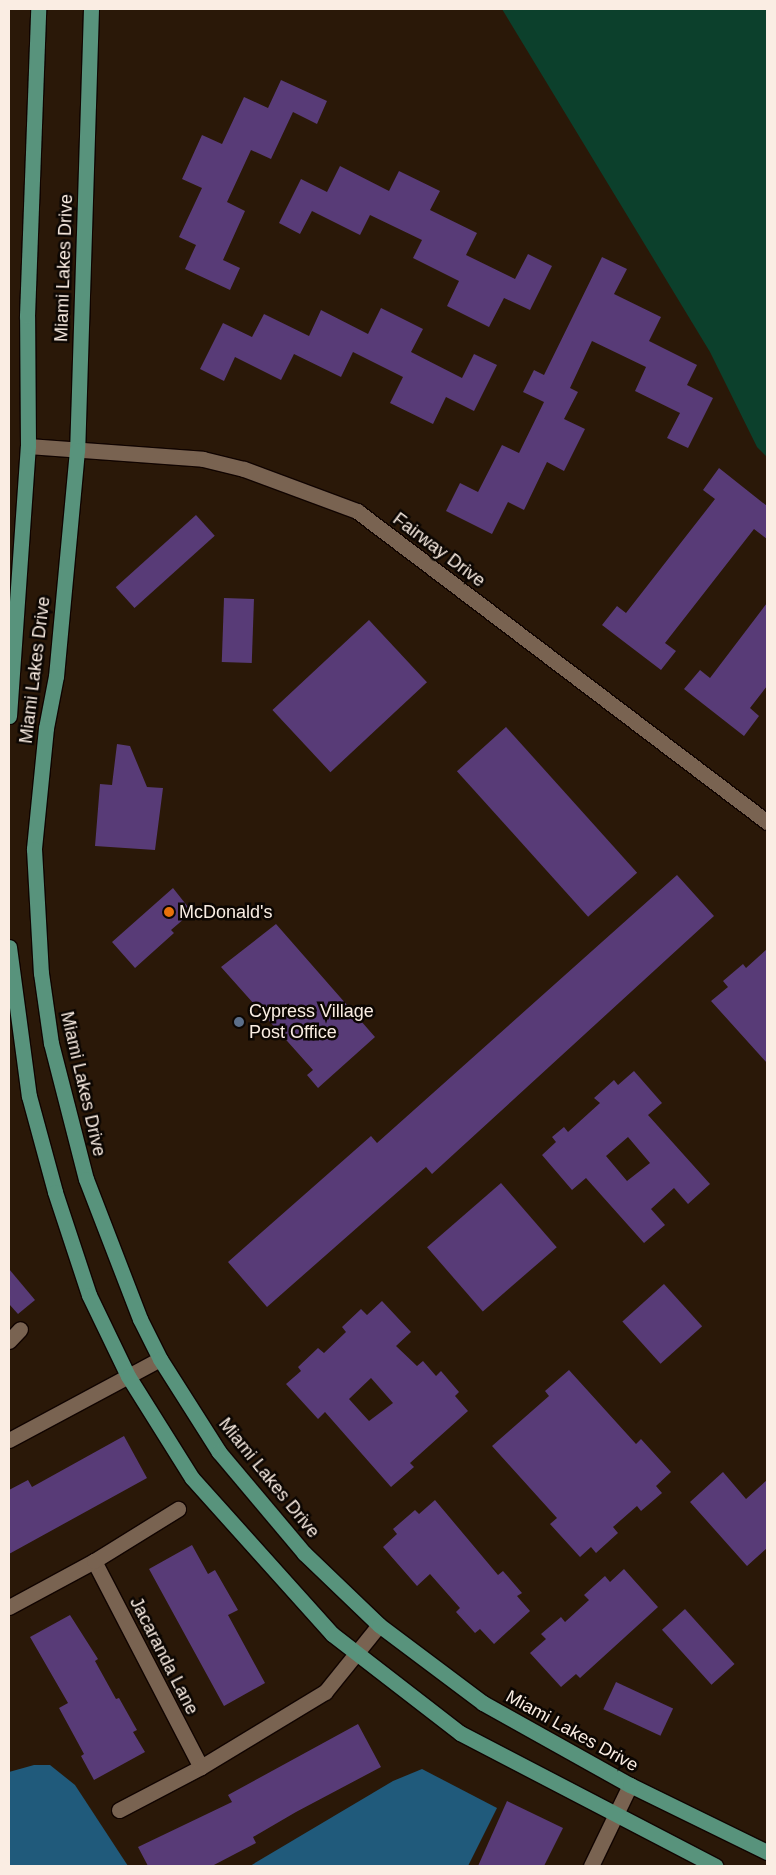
<!DOCTYPE html>
<style>
body{margin:0}
#map{position:relative;width:776px;height:1875px;overflow:hidden;background:#2a1808;font-family:Helvetica,sans-serif}
div>[style]{position:absolute}
[style*='--x']{left:calc(var(--x)*1px);top:calc(var(--y)*1px);width:calc(var(--w)*1px);rotate:calc(var(--a)*1deg)}
.green>*{inset:0;background:#0c402c}
.water>*{inset:0;background:#205a7b}
.building>*{inset:0;background:#583b77;transform-origin:0 0}
.roads{filter:drop-shadow(1px 0 #110400) drop-shadow(-1px 0 #110400) drop-shadow(0 1px #110400) drop-shadow(0 -1px #110400)}
.minor>*{height:15px;margin:-7.5px;padding:0 7.5px;transform-origin:7.5px;border-radius:7.5px;background:#796351}
.major>*{height:15px;margin:-7.5px;padding:0 7.5px;transform-origin:7.5px;border-radius:7.5px;background:#58937c}
.dots>*{width:14px;height:14px;translate:-50% -50%;box-sizing:border-box;border:2px solid #0c0602;border-radius:50%}
span{translate:-50% -50%;white-space:nowrap;text-align:center;line-height:1.15;-webkit-text-stroke:5px #0c0602;paint-order:stroke}
.street-label{font-size:18px;color:#faede3}
.poi-label{font-size:18px;color:#faede3}
.left{translate:0 -50%;text-align:left}
.frame{position:absolute;inset:0;border:10px solid #faede3;pointer-events:none}
</style>
<div id="map">
<div class="green">
<i style="clip-path:polygon(502px 9px,767px 9px,767px 457px,757px 447px,710px 352px)"></i>
</div>
<div class="water">
<i style="clip-path:polygon(34px 1765px,50px 1765px,75px 1785px,128px 1866px,9px 1866px,9px 1772px)"></i>
<i style="clip-path:polygon(422px 1769px,497px 1808px,468px 1866px,250px 1866px,393px 1781px)"></i>
</div>
<div class="building">
<i style="clip-path:polygon(281px 80px,327px 101px,317px 124px,293px 112px,271px 159px,251px 150px,227px 202px,245px 211px,223px 260px,240px 268px,230px 290px,185px 269px,196px 245px,179px 237px,202px 188px,182px 179px,202px 135px,222px 144px,244px 97px,268px 108px)"></i>
<i style="clip-path:polygon(340px 166px,389px 191px,399px 171px,440px 191px,430px 210px,477px 233px,466px 255px,515px 279px,528px 254px,552px 266px,530px 310px,504px 298px,489px 327px,447px 306px,459px 281px,413px 258px,422px 240px,370px 215px,360px 235px,312px 211px,300px 234px,279px 223px,301px 179px,327px 192px)"></i>
<i style="clip-path:polygon(602px 257px,627px 269px,614px 294px,661px 317px,649px 341px,697px 365px,687px 385px,713px 398px,688px 448px,667px 438px,680px 413px,635px 391px,646px 367px,592px 341px,570px 388px,578px 392px,564px 419px,585px 429px,564px 471px,547px 462px,524px 510px,508px 502px,492px 534px,446px 511px,460px 483px,478px 492px,502px 445px,519px 453px,544px 402px,523px 392px,534px 370px,544px 375px)"></i>
<i style="clip-path:polygon(381px 308px,423px 329px,411px 352px,462px 378px,474px 354px,497px 365px,474px 411px,446px 397px,433px 424px,390px 403px,403px 377px,353px 352px,341px 377px,294px 354px,281px 380px,235px 357px,224px 381px,200px 369px,223px 323px,252px 337px,264px 314px,309px 336px,321px 310px,368px 334px)"></i>
<i style="clip-path:polygon(719px 468px,767px 506px,767px 539px,754px 529px,665px 643px,676px 651px,661px 670px,602px 625px,617px 606px,626px 613px,715px 499px,703px 490px)"></i>
<i style="left:196px;top:515px;width:28px;height:108px;rotate:48deg"></i>
<i style="left:224px;top:598px;width:30px;height:64px;rotate:2deg"></i>
<i style="clip-path:polygon(767px 603px,767px 686px,750px 708px,759px 716px,744px 736px,684px 689px,700px 670px,710px 678px)"></i>
<i style="left:369px;top:620px;width:85px;height:132px;rotate:47deg"></i>
<i style="left:506px;top:727px;width:196px;height:66px;rotate:48deg"></i>
<i style="clip-path:polygon(117px 744px,130px 746px,147px 787px,163px 788px,155px 850px,95px 846px,100px 784px,112px 785px)"></i>
<i style="clip-path:polygon(677px 875px,714px 916px,432px 1174px,426px 1167px,267px 1307px,228px 1262px,371px 1136px,377px 1143px)"></i>
<i style="clip-path:polygon(173px 888px,192px 912px,171px 930px,174px 933px,135px 968px,112px 942px)"></i>
<i style="clip-path:polygon(276px 924px,375px 1037px,318px 1088px,307px 1075px,313px 1070px,221px 967px)"></i>
<i style="clip-path:polygon(767px 949px,767px 1063px,711px 1001px,728px 987px,723px 981px,743px 964px,746px 968px)"></i>
<i style="clip-path:polygon(evenodd,634px 1071px,662px 1103px,648px 1115px,710px 1184px,688px 1204px,674px 1188px,651px 1209px,665px 1225px,644px 1243px,586px 1178px,572px 1190px,542px 1155px,556px 1142px,552px 1137px,564px 1127px,568px 1132px,600px 1103px,594px 1098px,614px 1080px,618px 1085px,634px 1071px,628px 1137px,650px 1163px,627px 1181px,606px 1156px,628px 1137px)"></i>
<i style="left:501px;top:1183px;width:85px;height:98px;rotate:49deg"></i>
<i style="clip-path:polygon(9px 1269px,35px 1300px,18px 1314px,9px 1304px)"></i>
<i style="left:664px;top:1284px;width:57px;height:56px;rotate:48deg"></i>
<i style="clip-path:polygon(evenodd,382px 1301px,411px 1332px,396px 1346px,417px 1366px,423px 1361px,436px 1376px,441px 1371px,459px 1392px,455px 1396px,468px 1411px,410px 1463px,414px 1467px,391px 1487px,325px 1412px,318px 1419px,286px 1384px,301px 1371px,298px 1367px,318px 1348px,324px 1353px,346px 1332px,342px 1327px,361px 1309px,367px 1315px,382px 1301px,371px 1378px,393px 1403px,369px 1421px,349px 1399px,371px 1378px)"></i>
<i style="clip-path:polygon(569px 1370px,636px 1444px,641px 1439px,671px 1472px,656px 1486px,662px 1493px,641px 1511px,637px 1506px,613px 1527px,618px 1533px,596px 1553px,591px 1547px,580px 1557px,550px 1524px,557px 1518px,492px 1446px,549px 1396px,545px 1391px)"></i>
<i style="clip-path:polygon(124px 1436px,147px 1478px,9px 1554px,9px 1490px,28px 1480px,32px 1487px)"></i>
<i style="clip-path:polygon(723px 1472px,746px 1499px,767px 1480px,767px 1548px,747px 1566px,690px 1502px)"></i>
<i style="clip-path:polygon(435px 1500px,498px 1575px,503px 1571px,522px 1593px,517px 1596px,530px 1611px,494px 1644px,480px 1629px,475px 1633px,456px 1612px,460px 1608px,430px 1574px,417px 1586px,383px 1547px,397px 1534px,393px 1529px,415px 1510px,419px 1514px)"></i>
<i style="clip-path:polygon(192px 1545px,208px 1574px,215px 1570px,238px 1610px,228px 1615px,265px 1683px,224px 1706px,149px 1569px)"></i>
<i style="clip-path:polygon(624px 1569px,658px 1607px,580px 1678px,576px 1674px,561px 1687px,530px 1653px,546px 1639px,541px 1634px,561px 1617px,565px 1622px,589px 1600px,584px 1595px,605px 1576px,610px 1582px)"></i>
<i style="left:685px;top:1609px;width:74px;height:31px;rotate:48deg"></i>
<i style="clip-path:polygon(70px 1615px,98px 1659px,95px 1661px,116px 1699px,119px 1698px,137px 1730px,133px 1732px,145px 1752px,94px 1780px,81px 1756px,84px 1754px,59px 1708px,68px 1703px,30px 1637px)"></i>
<i style="left:616px;top:1682px;width:63px;height:30px;rotate:25deg"></i>
<i style="clip-path:polygon(358px 1724px,381px 1767px,296px 1812px,253px 1837px,256px 1843px,212px 1866px,148px 1866px,138px 1847px,232px 1802px,228px 1795px)"></i>
<i style="clip-path:polygon(507px 1801px,563px 1828px,544px 1866px,478px 1866px)"></i>
</div>
<div class="roads">
<div class="minor">
<i style="--x:28;--y:446;--w:175;--a:4.2"></i>
<i style="--x:203;--y:459;--w:42;--a:13.7"></i>
<i style="--x:244;--y:469;--w:121;--a:20.4"></i>
<i style="--x:357;--y:511;--w:515;--a:37.18"></i>
<i style="--x:9;--y:1341;--w:16;--a:-47"></i>
<i style="--x:9;--y:1440;--w:171;--a:-28.2"></i>
<i style="--x:94;--y:1561;--w:232;--a:62.6"></i>
<i style="--x:9;--y:1607;--w:97;--a:-28.4"></i>
<i style="--x:94;--y:1561;--w:99;--a:-31.8"></i>
<i style="--x:119;--y:1810;--w:93;--a:-27.7"></i>
<i style="--x:201;--y:1767;--w:145;--a:-31.2"></i>
<i style="--x:325;--y:1692;--w:86;--a:-51.1"></i>
<i style="--x:591;--y:1866;--w:90;--a:-64.3"></i>
</div>
<div class="major">
<i style="--x:91;--y:9;--w:441;--a:91.8"></i>
<i style="--x:77;--y:450;--w:227;--a:95.3"></i>
<i style="--x:56;--y:676;--w:53;--a:100.9"></i>
<i style="--x:46;--y:728;--w:122;--a:95.7"></i>
<i style="--x:34;--y:849;--w:124;--a:86.8"></i>
<i style="--x:41;--y:973;--w:71;--a:81.9"></i>
<i style="--x:51;--y:1043;--w:140;--a:75.6"></i>
<i style="--x:86;--y:1179;--w:150;--a:68.9"></i>
<i style="--x:140;--y:1319;--w:45;--a:63.4"></i>
<i style="--x:160;--y:1359;--w:110;--a:57.6"></i>
<i style="--x:219;--y:1452;--w:132;--a:49.9"></i>
<i style="--x:304;--y:1553;--w:104;--a:43.8"></i>
<i style="--x:379;--y:1625;--w:130;--a:36.9"></i>
<i style="--x:483;--y:1703;--w:168;--a:29.2"></i>
<i style="--x:630;--y:1785;--w:153;--a:26.1"></i>
<i style="--x:9;--y:716;--w:271;--a:-86"></i>
<i style="--x:28;--y:446;--w:130;--a:-90.4"></i>
<i style="--x:27;--y:316;--w:307;--a:-87.9"></i>
<i style="--x:9;--y:947;--w:150;--a:82.4"></i>
<i style="--x:29;--y:1096;--w:99;--a:74.8"></i>
<i style="--x:55;--y:1192;--w:108;--a:71.7"></i>
<i style="--x:89;--y:1295;--w:90;--a:64.3"></i>
<i style="--x:128;--y:1376;--w:120;--a:57.9"></i>
<i style="--x:192;--y:1478;--w:210;--a:48.1"></i>
<i style="--x:332;--y:1634;--w:162;--a:37.7"></i>
<i style="--x:460;--y:1733;--w:288;--a:27.5"></i>
</div>
</div>
<div class="dots">
<i style="left:169px;top:912px;background:#e8710a"></i>
<i style="left:239px;top:1022px;background:#5c6f8a"></i>
</div>
<div class="street-label">
<span style="left:64px;top:268px;rotate:-88deg">Miami Lakes Drive</span>
<span style="left:439px;top:550px;rotate:37deg">Fairway Drive</span>
<span style="left:35px;top:670px;rotate:-83deg">Miami Lakes Drive</span>
<span style="left:83px;top:1084px;rotate:77deg">Miami Lakes Drive</span>
<span style="left:269px;top:1478px;rotate:51deg">Miami Lakes Drive</span>
<span style="left:164px;top:1656px;rotate:63deg">Jacaranda Lane</span>
<span style="left:572px;top:1731px;rotate:29deg">Miami Lakes Drive</span>
</div>
<div class="poi-label">
<span class="left" style="left:179px;top:912px">McDonald's</span>
<span class="left" style="left:249px;top:1022px">Cypress Village<br>Post Office</span>
</div>
<div class="frame"></div>
</div>
